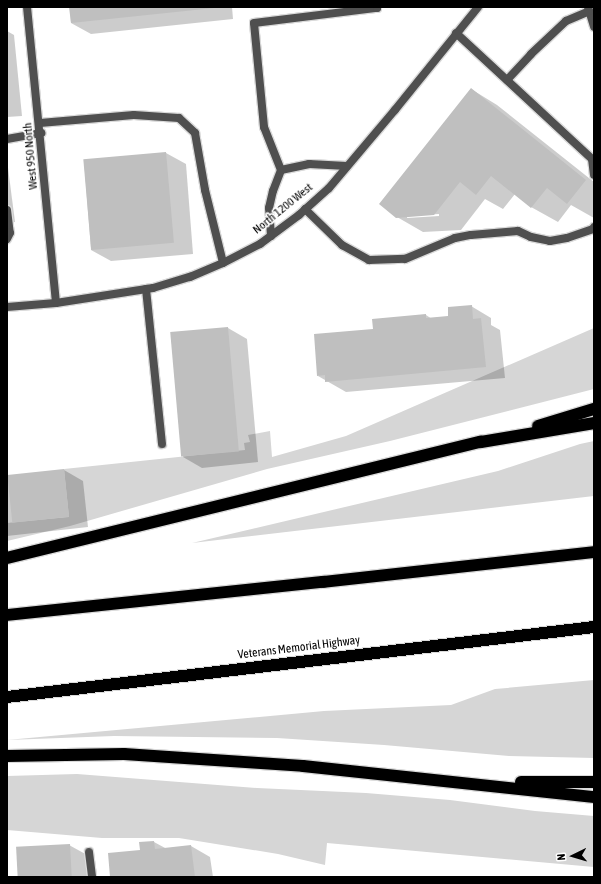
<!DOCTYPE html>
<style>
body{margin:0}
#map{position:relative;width:601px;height:884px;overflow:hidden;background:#fff;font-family:"Asap Condensed",sans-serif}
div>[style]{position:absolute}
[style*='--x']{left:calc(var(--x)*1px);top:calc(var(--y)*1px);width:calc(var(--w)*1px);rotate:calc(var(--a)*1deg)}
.green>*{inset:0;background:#d6d6d6}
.shadow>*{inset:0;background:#0003}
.building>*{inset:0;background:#bfbfbf;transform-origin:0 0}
.roads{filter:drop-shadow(1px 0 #dbdbdb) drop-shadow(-1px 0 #dbdbdb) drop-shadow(0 1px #dbdbdb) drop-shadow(0 -1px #dbdbdb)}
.service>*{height:8px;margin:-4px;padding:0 4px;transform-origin:4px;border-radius:4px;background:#4f4f4f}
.tertiary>*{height:8px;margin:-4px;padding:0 4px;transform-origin:4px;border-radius:4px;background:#4f4f4f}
.motorway>*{height:12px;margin:-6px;padding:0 6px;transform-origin:6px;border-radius:6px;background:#000}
span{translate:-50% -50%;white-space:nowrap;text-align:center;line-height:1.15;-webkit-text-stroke:3.5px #fff;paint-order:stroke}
.street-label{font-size:12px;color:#000}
.frame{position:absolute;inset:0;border:8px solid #000;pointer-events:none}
.north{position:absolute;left:553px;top:836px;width:40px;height:40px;-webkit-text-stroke:3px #fff;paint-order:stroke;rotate:265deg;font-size:11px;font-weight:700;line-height:16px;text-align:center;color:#000}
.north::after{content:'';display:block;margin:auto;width:14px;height:18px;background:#000;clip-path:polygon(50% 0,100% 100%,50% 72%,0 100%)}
</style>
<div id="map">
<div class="green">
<i style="clip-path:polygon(594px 328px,594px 389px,390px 441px,267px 469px,70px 526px,7px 541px,7px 523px,69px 517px,64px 469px,245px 450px,244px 443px,250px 442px,248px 435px,270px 431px,272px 457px,346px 436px)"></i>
<i style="clip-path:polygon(594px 441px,594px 496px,192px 543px,498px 471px,580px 444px)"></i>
<i style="clip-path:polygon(594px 680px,594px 758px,509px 756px,384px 745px,277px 738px,114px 736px,7px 740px,324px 711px,451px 705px,495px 689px)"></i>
<i style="clip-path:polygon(77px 774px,257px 788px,366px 793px,450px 800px,535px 811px,594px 816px,594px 867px,327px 843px,325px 865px,278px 854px,179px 838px,102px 838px,7px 830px,7px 776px)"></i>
</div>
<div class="shadow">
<i style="clip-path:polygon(70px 7px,232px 7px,233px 19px,91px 34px,71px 23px)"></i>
<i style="clip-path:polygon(7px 31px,14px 35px,22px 116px,7px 117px)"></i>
<i style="clip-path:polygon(evenodd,471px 89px,497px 105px,594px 182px,594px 218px,571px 205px,558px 222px,531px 207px,515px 194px,503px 209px,485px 199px,461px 230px,423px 232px,397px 217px,471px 89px,439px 214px,439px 216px,407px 218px,407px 216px,439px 214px)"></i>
<i style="clip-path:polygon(166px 153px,186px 164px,193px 254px,111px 261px,91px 250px,84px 160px)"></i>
<i style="clip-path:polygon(7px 160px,15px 222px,7px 223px)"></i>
<i style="clip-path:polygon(471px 306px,491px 318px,491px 325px,500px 330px,505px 378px,346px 392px,318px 376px,374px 330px,426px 315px,432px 319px,449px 317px)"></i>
<i style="clip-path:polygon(228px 328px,247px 339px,258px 462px,202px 468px,183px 457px)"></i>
<i style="clip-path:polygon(64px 470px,83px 481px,88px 527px,7px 536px,7px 476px)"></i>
<i style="clip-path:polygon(154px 842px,167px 849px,191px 846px,210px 857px,213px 877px,111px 877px,141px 851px,140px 843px)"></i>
<i style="clip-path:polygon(69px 845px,89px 856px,90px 877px,19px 877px)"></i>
</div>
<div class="building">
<i style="clip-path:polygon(69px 7px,214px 7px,214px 8px,71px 23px)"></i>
<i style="clip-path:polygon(471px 88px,586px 180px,567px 204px,547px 188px,531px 208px,491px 176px,476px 195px,460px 182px,434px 215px,396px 218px,379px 204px)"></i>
<i style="left:166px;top:152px;width:91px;height:83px;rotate:85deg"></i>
<i style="clip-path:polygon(472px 305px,473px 319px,481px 318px,486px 367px,325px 382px,325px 375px,317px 376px,314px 334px,373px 329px,372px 319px,426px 314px,426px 318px,448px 316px,448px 307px)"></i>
<i style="left:228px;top:327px;width:125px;height:58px;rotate:85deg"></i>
<i style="left:64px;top:469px;width:48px;height:57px;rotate:84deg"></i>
<i style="clip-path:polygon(154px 841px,155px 849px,191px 845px,195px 877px,110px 877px,108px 853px,140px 850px,139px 842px)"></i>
<i style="left:70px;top:844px;width:33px;height:54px;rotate:87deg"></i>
</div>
<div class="roads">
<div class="service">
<i style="--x:588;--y:7;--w:21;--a:73"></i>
<i style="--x:456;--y:33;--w:185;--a:42.8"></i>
<i style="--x:592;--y:159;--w:16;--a:83"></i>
<i style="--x:507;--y:80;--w:35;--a:-47"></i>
<i style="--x:531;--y:54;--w:48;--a:-43.3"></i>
<i style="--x:566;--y:21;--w:25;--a:-23"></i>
<i style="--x:40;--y:123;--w:94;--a:-4.9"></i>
<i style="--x:134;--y:115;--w:45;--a:3.8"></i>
<i style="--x:179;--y:118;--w:22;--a:43"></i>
<i style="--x:195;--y:133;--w:58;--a:80"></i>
<i style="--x:205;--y:190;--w:75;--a:76.1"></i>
<i style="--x:7;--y:139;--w:35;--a:-10"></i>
<i style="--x:281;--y:170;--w:46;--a:-111.6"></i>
<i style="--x:264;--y:127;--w:104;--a:-95.5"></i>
<i style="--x:254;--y:23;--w:124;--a:-7"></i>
<i style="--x:377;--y:8;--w:1;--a:-90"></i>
<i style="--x:305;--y:209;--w:52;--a:44.2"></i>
<i style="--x:342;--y:245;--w:31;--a:29"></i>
<i style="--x:369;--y:260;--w:36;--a:-2"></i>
<i style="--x:405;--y:259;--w:54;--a:-22.8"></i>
<i style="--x:455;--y:238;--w:16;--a:-11"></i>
<i style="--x:471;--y:235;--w:47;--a:-4.9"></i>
<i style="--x:518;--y:231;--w:14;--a:25"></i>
<i style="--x:531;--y:237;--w:19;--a:12"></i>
<i style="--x:550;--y:241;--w:17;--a:-10"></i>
<i style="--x:567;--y:238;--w:28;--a:-19"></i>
<i style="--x:593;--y:229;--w:2;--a:-63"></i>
<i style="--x:7;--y:210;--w:23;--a:83"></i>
<i style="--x:10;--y:233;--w:7;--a:117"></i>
<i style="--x:271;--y:236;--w:28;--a:-94"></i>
<i style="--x:269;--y:208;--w:17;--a:-77"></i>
<i style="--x:273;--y:191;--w:22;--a:-69"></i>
<i style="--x:281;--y:170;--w:29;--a:-12"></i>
<i style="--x:309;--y:164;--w:38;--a:3"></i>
<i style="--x:146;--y:289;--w:156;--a:84.1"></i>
<i style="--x:89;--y:852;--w:25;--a:83"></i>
</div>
<div class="tertiary">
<i style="--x:27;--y:7;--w:297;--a:84.4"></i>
<i style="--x:7;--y:307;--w:49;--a:-4.7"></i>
<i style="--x:56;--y:303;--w:98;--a:-8.8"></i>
<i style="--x:153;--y:288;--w:39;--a:-17"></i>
<i style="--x:190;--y:277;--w:36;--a:-23"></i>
<i style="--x:223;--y:263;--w:42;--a:-27.2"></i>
<i style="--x:260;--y:244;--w:49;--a:-36.6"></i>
<i style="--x:299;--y:215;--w:40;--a:-42"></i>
<i style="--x:329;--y:188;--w:102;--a:-49.8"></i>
<i style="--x:395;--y:110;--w:132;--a:-51.1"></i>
</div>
<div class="motorway">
<i style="--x:538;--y:426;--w:59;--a:-16.9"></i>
<i style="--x:7;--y:558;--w:488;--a:-13.8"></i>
<i style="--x:481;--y:442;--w:115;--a:-9.5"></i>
<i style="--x:7;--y:615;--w:318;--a:-6"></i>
<i style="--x:323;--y:582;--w:273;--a:-6.3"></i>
<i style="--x:7;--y:697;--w:591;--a:-6.8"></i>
<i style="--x:7;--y:756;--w:117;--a:-1"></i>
<i style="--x:124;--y:754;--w:179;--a:3.8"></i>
<i style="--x:303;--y:766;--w:293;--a:6.1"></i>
<i style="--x:521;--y:782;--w:73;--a:0"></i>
</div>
</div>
<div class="street-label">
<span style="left:31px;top:156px;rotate:-95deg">West 950 North</span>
<span style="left:283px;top:209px;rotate:-39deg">North 1200 West</span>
<span style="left:299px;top:648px;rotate:-7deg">Veterans Memorial Highway</span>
</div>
<div class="frame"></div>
<div class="north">N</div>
</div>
